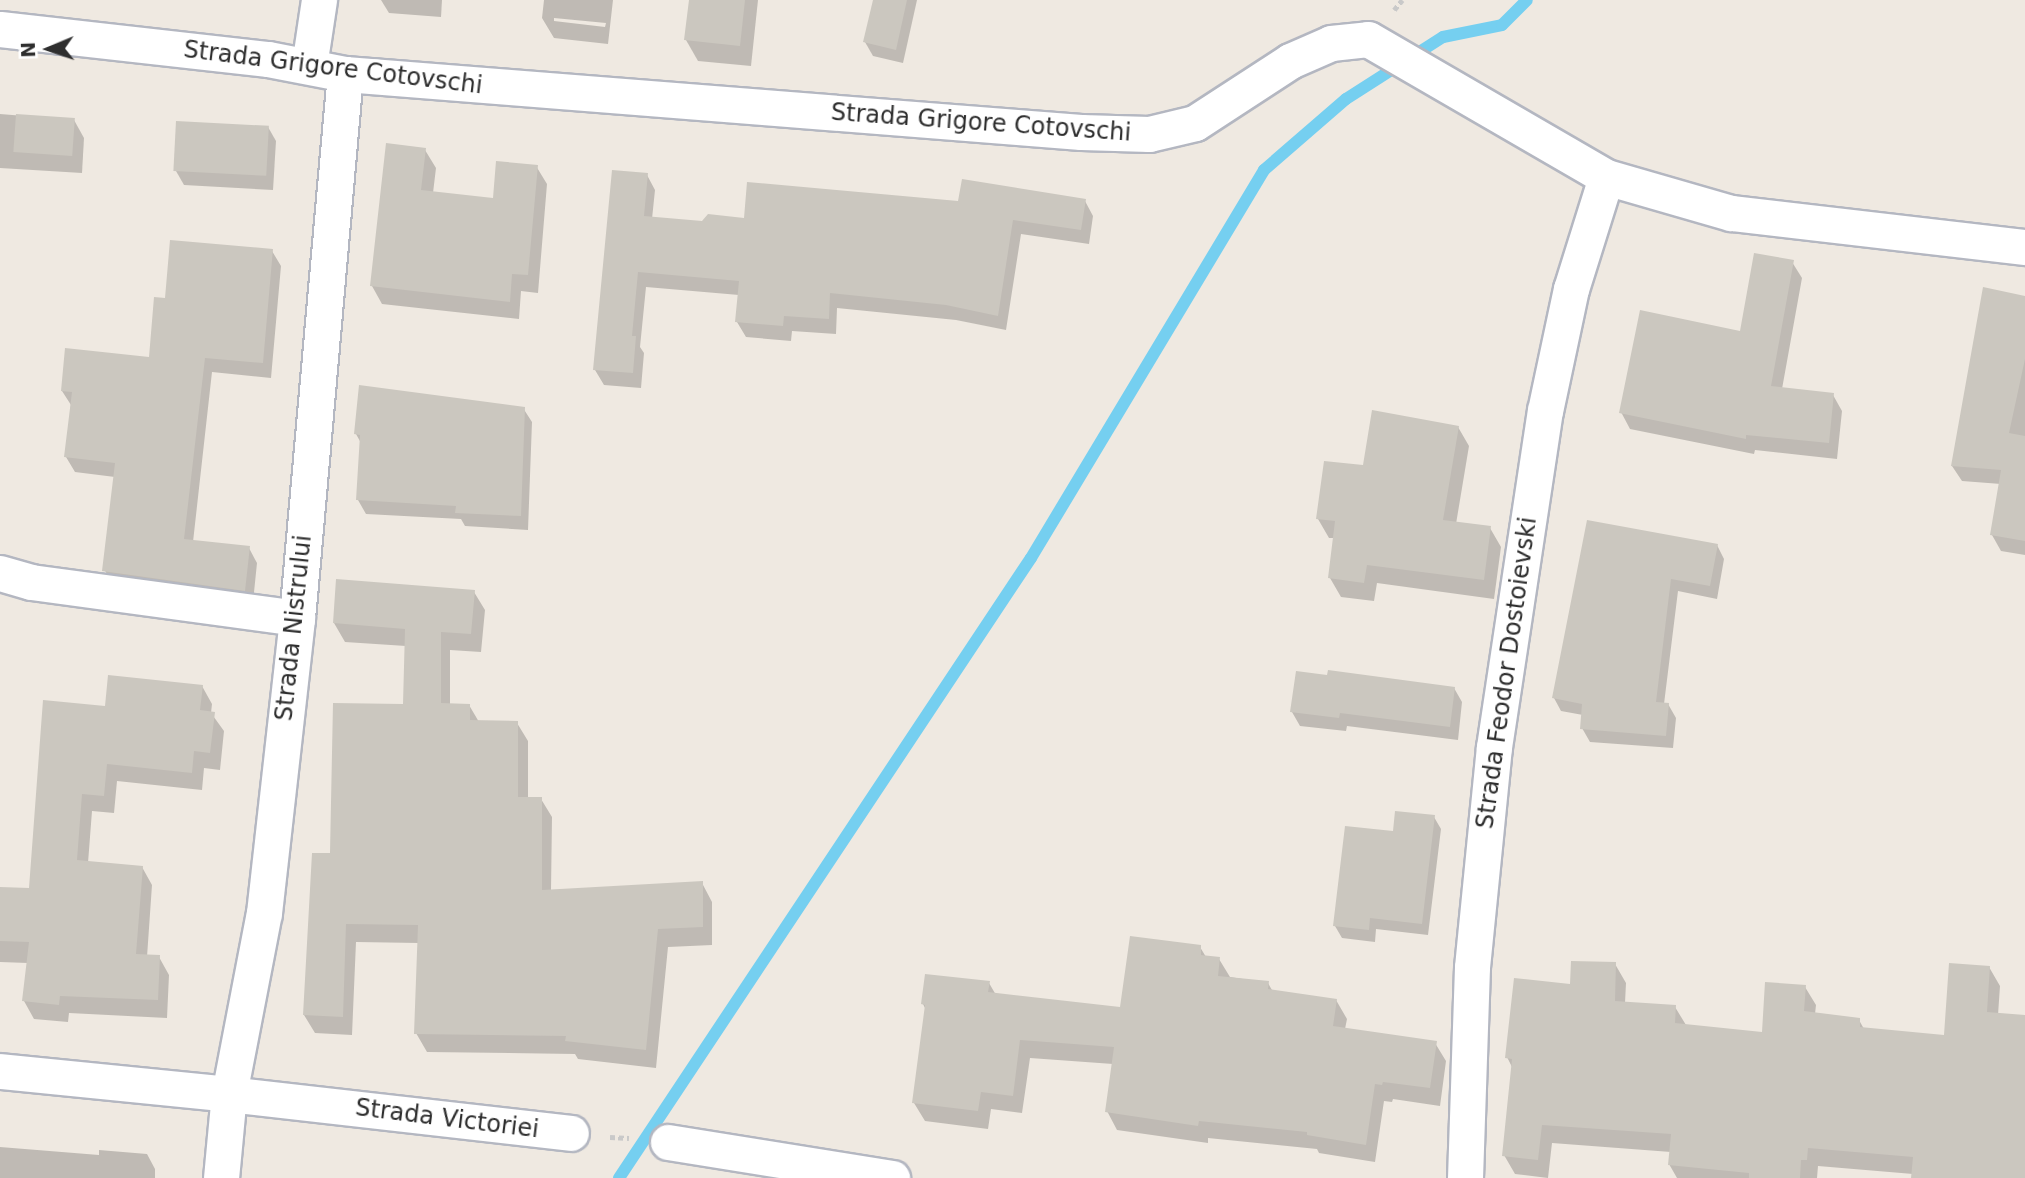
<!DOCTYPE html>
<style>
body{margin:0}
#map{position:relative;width:2025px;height:1178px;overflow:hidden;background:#efe9e1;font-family:"DejaVu Sans",sans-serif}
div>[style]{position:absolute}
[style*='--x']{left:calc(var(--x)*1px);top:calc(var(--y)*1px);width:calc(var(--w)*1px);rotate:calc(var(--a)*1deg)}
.shadow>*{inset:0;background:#0003}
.stream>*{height:12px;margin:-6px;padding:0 6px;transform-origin:6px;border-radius:6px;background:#75cff0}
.building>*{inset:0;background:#cbc7bf;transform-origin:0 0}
.path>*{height:4.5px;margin-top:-2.25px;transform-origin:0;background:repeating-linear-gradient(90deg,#c9c9c9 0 5px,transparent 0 8.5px)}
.roads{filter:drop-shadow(2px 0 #b4b7c1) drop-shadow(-2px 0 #b4b7c1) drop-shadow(0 2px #b4b7c1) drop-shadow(0 -2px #b4b7c1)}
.street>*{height:35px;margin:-17.5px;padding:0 17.5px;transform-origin:17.5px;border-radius:17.5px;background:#fff}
span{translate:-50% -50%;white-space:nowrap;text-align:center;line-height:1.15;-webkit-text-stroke:6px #fff;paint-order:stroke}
.street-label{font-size:24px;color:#2e2e2e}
.north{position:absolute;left:14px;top:14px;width:70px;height:70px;-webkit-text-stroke:5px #fff;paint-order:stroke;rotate:268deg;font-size:19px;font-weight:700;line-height:28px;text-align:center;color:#2e2e2e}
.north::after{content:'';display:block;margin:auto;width:24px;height:32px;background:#2e2e2e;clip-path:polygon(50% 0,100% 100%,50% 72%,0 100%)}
</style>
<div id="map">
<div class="shadow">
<i style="clip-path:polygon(381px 0,442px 0,441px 17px,389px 13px)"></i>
<i style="clip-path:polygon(evenodd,544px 0,613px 0,608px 44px,554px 38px,542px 18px,544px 0,554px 18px,606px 23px,605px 27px,554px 21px,554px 18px)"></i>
<i style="clip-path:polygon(690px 0,758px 0,751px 66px,698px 61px,686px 40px)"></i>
<i style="clip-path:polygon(874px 0,917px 0,903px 63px,873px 56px,865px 42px)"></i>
<i style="clip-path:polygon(0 114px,74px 120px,84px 138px,82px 173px,0 168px)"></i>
<i style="clip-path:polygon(268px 127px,276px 141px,273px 190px,184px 185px,176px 171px)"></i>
<i style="clip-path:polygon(425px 150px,436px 168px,433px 193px,494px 200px,536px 166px,547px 184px,538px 293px,521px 291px,519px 319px,382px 304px,372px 286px)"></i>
<i style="clip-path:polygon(647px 175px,655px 190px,652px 219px,703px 223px,960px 202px,1085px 201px,1093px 216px,1089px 244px,1021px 234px,1006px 330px,956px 320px,837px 308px,836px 334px,792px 331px,791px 341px,746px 337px,737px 322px,739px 295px,646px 287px,640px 347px,644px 353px,641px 388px,604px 385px,595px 370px)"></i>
<i style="clip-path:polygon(272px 251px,281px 266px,271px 378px,212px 372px,193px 542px,249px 548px,257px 563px,253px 602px,113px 584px,104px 569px,115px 477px,75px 472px,66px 457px,71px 405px,62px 391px,151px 359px,167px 300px)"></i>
<i style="clip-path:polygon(1792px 262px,1802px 278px,1782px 389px,1833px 395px,1842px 411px,1837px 459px,1755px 450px,1754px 454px,1630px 429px,1621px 412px,1741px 333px)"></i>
<i style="clip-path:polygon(2025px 298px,2025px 555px,2001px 551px,1992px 535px,2001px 484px,1962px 481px,1952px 466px)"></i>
<i style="clip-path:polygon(523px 408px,532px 422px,528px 530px,465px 526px,461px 519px,366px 514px,358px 500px,361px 443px,356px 434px)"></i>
<i style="clip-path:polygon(1458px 427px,1469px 446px,1456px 524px,1490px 528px,1501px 547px,1494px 599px,1377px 583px,1374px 601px,1341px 597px,1330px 578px,1335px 538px,1329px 538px,1318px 519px,1364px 467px)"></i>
<i style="clip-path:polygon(1589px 522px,1717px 545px,1724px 559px,1717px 599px,1678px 591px,1664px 704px,1668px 704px,1676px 718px,1673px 748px,1590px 742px,1582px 728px,1583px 715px,1561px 711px,1554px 698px)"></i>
<i style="clip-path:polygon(474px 592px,485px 610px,481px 652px,450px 650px,450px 705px,469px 705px,479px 722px,517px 723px,528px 741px,528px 799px,541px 799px,552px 817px,551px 891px,702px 883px,712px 902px,712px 945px,668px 947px,656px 1068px,578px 1059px,575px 1054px,427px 1052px,416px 1033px,419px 943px,356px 942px,352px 1035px,315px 1033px,304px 1015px,331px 855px,405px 706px,406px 646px,345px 642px,334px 623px)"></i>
<i style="clip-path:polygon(202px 686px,212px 704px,211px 713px,224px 731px,220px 770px,204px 768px,202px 790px,117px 781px,114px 813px,92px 811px,88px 863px,142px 867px,152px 885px,147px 957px,159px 957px,169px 975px,167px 1018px,69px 1013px,68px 1022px,34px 1019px,24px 1001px,28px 963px,0 962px,0 888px,30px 890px,107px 708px)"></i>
<i style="clip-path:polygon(1454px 688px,1462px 702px,1458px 740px,1347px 726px,1346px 731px,1300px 726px,1292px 712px)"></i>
<i style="clip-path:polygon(1434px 817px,1441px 829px,1428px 935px,1376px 929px,1375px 942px,1342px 938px,1335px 926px,1394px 833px)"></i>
<i style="clip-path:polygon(1200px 947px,1206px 957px,1219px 959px,1230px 977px,1268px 983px,1273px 992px,1336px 1000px,1347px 1019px,1345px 1029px,1435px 1043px,1446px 1061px,1440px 1106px,1393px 1099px,1392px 1102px,1384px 1101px,1375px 1162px,1319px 1153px,1317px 1149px,1208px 1138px,1208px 1143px,1117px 1130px,1107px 1111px,1113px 1064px,1030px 1058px,1022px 1113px,991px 1109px,988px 1129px,925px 1121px,914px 1103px,926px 1010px,923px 1004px,989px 983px,996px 995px,1121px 1009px)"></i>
<i style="clip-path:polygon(1615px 964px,1626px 983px,1625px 1003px,1675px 1007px,1686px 1025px,1763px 1033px,1805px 987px,1816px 1005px,1815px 1014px,1859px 1020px,1864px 1029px,1945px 1036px,1989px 967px,2000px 986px,1998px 1015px,2025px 1016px,2025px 1178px,1913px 1178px,1913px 1174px,1818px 1166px,1817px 1178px,1677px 1178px,1669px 1164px,1671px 1152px,1552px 1143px,1548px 1178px,1515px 1174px,1504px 1155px,1513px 1069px,1507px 1057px,1572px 986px)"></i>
<i style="clip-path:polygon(0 1147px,99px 1155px,99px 1150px,147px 1154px,155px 1169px,155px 1178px,0 1178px)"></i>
</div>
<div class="stream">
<i style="--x:619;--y:1178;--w:744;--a:-56.4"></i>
<i style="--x:1031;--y:558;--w:453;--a:-59"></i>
<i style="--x:1264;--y:170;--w:108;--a:-40.9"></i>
<i style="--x:1346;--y:99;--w:115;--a:-32.6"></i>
<i style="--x:1443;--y:37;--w:60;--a:-11.5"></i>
<i style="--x:1502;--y:25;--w:35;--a:-45"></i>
</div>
<div class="building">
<i style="clip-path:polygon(689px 0,745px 0,740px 46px,684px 40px)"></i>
<i style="clip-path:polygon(873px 0,907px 0,896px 50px,863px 42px)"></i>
<i style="left:16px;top:114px;width:59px;height:38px;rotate:4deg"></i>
<i style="left:176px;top:121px;width:93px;height:50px;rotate:3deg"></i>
<i style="clip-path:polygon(386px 143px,426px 148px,421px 190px,493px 198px,496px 161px,538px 165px,528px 275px,512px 274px,510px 302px,370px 286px)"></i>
<i style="clip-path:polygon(612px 170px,648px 173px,644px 216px,702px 221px,708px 214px,744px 218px,747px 182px,958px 201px,962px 179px,1086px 199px,1081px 230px,1013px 220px,998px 316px,946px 305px,830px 293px,829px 319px,784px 316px,783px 326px,735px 322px,739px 281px,638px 272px,632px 336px,636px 336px,633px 373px,593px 370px)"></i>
<i style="clip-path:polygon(170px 240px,273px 249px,263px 363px,205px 358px,184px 539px,250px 546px,245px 591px,102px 571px,115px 463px,64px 457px,72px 392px,61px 391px,65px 348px,149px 357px,154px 297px,165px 298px)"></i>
<i style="clip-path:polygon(1754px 253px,1794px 260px,1771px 386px,1834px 393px,1829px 443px,1746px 435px,1746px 439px,1619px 413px,1640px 310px,1740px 331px)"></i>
<i style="clip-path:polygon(1983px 287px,2025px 296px,2025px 359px,2009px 433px,2025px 436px,2025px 541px,1990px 535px,2001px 470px,1951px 466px)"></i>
<i style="clip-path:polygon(359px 385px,525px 407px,521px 516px,455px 513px,456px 506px,356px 500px,360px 435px,354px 434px)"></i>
<i style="clip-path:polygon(1372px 410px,1459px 426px,1443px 520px,1491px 526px,1484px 580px,1367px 565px,1364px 583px,1328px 578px,1335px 521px,1316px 519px,1324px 461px,1363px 465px)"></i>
<i style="clip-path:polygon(1587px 520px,1718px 544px,1710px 586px,1671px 579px,1656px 702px,1669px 703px,1666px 736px,1580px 729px,1582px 704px,1552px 698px)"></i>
<i style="clip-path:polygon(336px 579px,475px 590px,471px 634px,441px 632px,441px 703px,470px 704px,470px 720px,518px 721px,518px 797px,542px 797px,542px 890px,703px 881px,703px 927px,658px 929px,646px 1050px,565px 1041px,566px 1036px,414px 1034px,418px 925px,346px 924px,343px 1017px,303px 1015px,312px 853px,330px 853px,333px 703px,403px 704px,405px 629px,333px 623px)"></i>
<i style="clip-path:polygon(1328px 670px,1455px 687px,1450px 727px,1340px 713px,1339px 718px,1290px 712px,1296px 671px,1327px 675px)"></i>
<i style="clip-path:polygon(108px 675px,203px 685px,200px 710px,215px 712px,210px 753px,194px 751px,192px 773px,107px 764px,104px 796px,82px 794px,77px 860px,143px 866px,136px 954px,160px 955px,158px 1000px,60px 996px,59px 1005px,22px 1001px,29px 942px,0 941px,0 887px,29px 888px,43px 700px,105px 706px)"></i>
<i style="clip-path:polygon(1395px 811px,1435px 815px,1422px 924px,1370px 918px,1369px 930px,1333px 926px,1345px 826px,1393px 831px)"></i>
<i style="clip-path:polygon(1130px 936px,1201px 945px,1201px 955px,1220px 957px,1218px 976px,1269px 981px,1268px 989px,1337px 999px,1333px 1026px,1437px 1041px,1430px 1088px,1383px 1082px,1382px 1085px,1375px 1084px,1366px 1145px,1307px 1135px,1307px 1132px,1199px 1121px,1198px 1126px,1105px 1112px,1114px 1047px,1020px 1040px,1013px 1096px,981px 1092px,978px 1111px,912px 1103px,925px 1005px,921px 1004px,925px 974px,990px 981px,988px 992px,1120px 1007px)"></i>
<i style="clip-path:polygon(1571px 961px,1616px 962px,1615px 1001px,1676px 1005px,1675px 1023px,1762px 1032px,1765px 982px,1806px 985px,1804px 1011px,1860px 1018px,1860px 1027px,1944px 1035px,1949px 963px,1990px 966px,1987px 1012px,2025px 1015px,2025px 1178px,1911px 1178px,1913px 1157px,1808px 1148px,1807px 1160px,1801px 1160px,1800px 1178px,1749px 1178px,1749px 1173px,1668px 1165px,1671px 1134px,1542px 1125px,1538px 1160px,1502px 1156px,1512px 1059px,1505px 1058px,1514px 978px,1570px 984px)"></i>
</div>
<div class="path">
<i style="--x:1394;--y:10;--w:13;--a:-51"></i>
<i style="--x:610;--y:1137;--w:19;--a:3"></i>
</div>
<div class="roads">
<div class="street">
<i style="--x:0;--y:29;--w:270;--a:6.4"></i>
<i style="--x:268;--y:59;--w:78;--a:11"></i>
<i style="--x:345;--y:74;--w:738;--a:4.51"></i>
<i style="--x:1081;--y:132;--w:68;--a:1.7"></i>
<i style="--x:1149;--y:134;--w:47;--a:-13.4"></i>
<i style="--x:1195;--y:123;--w:113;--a:-33.1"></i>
<i style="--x:1290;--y:61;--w:45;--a:-23.7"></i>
<i style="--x:1331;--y:43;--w:37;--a:-6"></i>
<i style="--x:1368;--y:39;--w:275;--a:30.1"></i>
<i style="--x:1606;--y:177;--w:130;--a:16.1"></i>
<i style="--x:1731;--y:213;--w:296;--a:6.6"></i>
<i style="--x:309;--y:66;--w:67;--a:-81.4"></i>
<i style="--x:0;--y:573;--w:32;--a:16"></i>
<i style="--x:31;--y:582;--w:268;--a:7.7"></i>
<i style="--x:0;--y:1071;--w:230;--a:5.7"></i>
<i style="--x:229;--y:1094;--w:344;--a:6.5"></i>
<i style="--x:668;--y:1142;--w:227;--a:9.1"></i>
<i style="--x:221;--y:1178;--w:84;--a:-84.6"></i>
<i style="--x:229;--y:1094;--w:184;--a:-79.1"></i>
<i style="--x:264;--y:913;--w:297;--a:-83.6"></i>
<i style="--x:297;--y:618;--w:546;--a:-84.96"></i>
<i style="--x:1465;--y:1178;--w:211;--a:-88.1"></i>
<i style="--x:1472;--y:967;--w:221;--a:-84.3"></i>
<i style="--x:1494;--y:747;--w:340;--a:-81.4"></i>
<i style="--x:1545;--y:411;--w:125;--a:-78"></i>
<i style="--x:1571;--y:289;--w:117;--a:-72.6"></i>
</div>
</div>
<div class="street-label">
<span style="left:333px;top:68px;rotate:7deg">Strada Grigore Cotovschi</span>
<span style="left:981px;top:123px;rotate:4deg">Strada Grigore Cotovschi</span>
<span style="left:294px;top:628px;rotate:-84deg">Strada Nistrului</span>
<span style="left:1507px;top:673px;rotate:-82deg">Strada Feodor Dostoievski</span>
<span style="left:447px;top:1119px;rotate:7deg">Strada Victoriei</span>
</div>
<div class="north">N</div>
</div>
